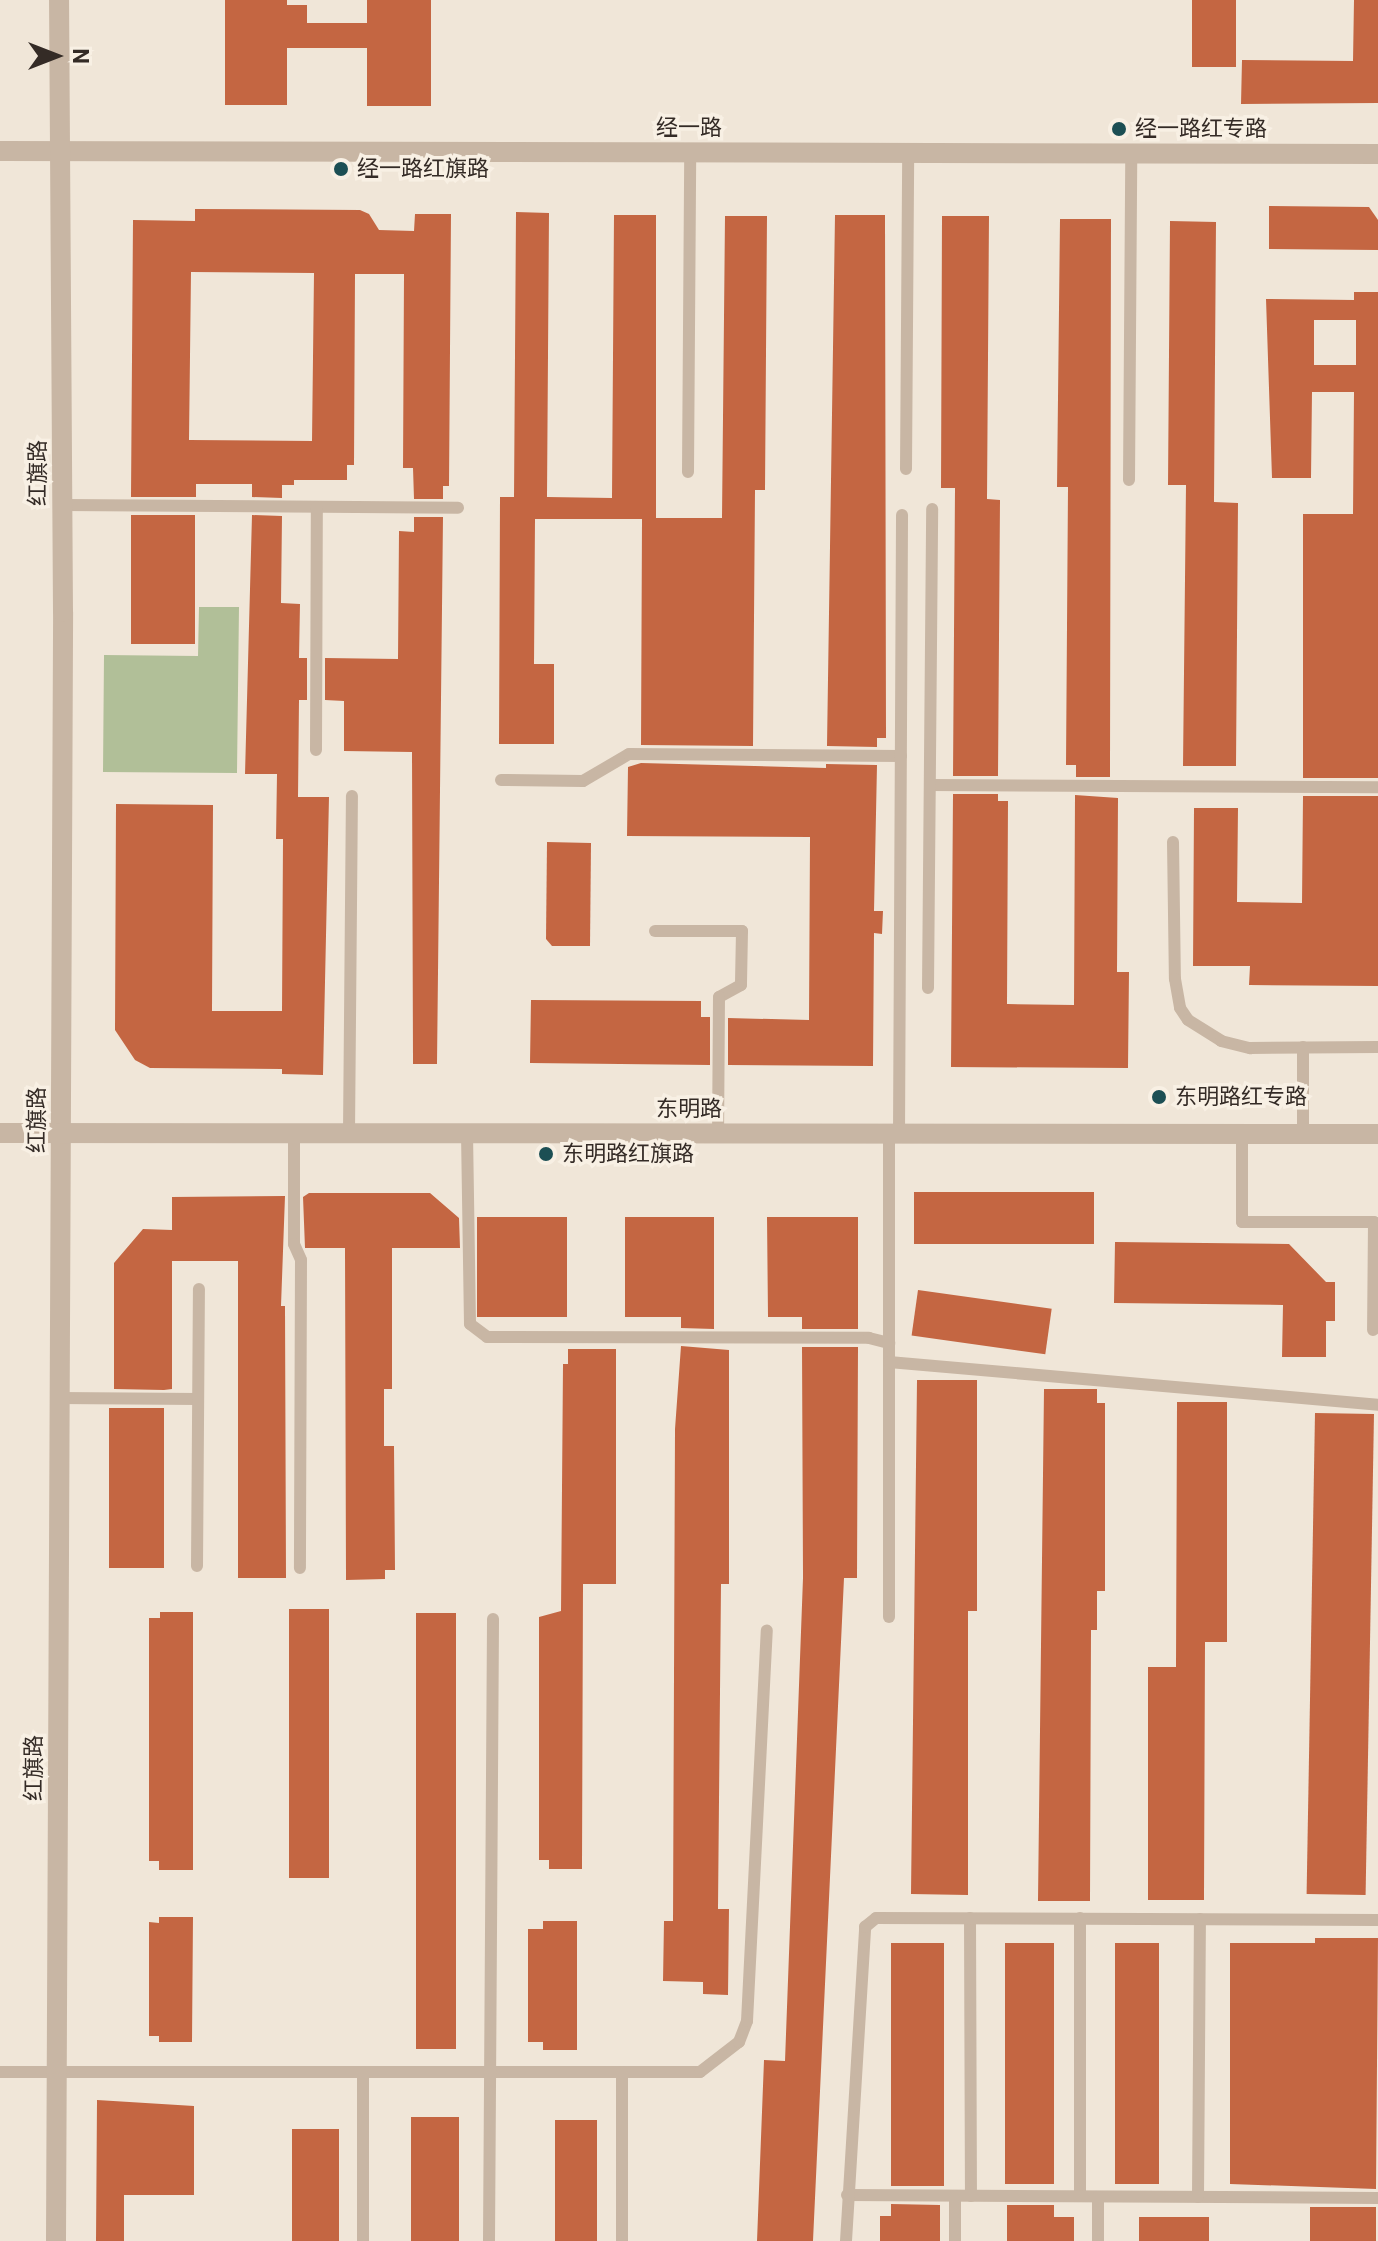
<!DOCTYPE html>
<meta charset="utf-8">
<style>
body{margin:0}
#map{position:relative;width:1378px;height:2241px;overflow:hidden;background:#f0e6d8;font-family:Roboto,"Noto Sans SC",sans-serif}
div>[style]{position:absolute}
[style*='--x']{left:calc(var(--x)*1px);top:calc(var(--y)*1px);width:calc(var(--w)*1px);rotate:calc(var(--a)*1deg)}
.green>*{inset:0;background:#b1bf98}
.building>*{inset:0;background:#c46642;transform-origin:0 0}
.service>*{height:12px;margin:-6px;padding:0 6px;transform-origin:6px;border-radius:6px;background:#c8b6a4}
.minor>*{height:20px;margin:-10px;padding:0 10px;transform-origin:10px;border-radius:10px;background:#c8b6a4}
.tertiary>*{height:20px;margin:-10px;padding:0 10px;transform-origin:10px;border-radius:10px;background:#c8b6a4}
.dots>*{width:22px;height:22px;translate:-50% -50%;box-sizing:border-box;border:4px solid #f8f0e4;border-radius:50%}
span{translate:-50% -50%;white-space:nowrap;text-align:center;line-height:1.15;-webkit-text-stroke:7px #f8f0e4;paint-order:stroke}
.street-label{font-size:22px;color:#342b26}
.poi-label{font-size:22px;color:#342b26}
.left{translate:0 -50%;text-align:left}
.north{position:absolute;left:16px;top:16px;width:80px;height:80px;-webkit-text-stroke:6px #f8f0e4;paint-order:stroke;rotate:90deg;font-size:22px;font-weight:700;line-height:32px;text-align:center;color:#342b26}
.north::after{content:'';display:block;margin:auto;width:28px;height:36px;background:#342b26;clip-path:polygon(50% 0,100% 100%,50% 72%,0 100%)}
</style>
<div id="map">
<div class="green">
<i style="clip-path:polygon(199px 607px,239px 607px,237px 773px,103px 772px,104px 655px,198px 656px)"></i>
</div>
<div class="building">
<i style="clip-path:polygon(225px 0,287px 0,287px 5px,307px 5px,307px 23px,367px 23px,367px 0,431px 0,431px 106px,367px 106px,367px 48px,287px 48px,287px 105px,225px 105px)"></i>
<i style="left:1192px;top:0;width:44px;height:67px"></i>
<i style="clip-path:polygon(1354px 0,1378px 0,1378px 103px,1241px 104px,1242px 60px,1353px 61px)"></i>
<i style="clip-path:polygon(1269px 206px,1369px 207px,1378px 220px,1378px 250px,1269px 249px)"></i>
<i style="clip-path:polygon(evenodd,195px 209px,360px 210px,369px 214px,379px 230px,414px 231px,415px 214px,451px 214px,449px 486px,443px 486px,443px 499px,414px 499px,413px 468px,403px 468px,404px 274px,355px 274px,354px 465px,347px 465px,347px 480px,294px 480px,294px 485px,282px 485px,282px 498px,252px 497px,252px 484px,196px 484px,196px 497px,131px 497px,133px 220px,195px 221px,195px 209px,191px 272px,314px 273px,312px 441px,189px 440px,191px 272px)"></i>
<i style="clip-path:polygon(516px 212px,549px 213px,547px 497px,612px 498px,614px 215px,656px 215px,656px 518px,722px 518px,725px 216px,767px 216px,765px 490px,755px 490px,753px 746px,641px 745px,642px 519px,535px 519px,534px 664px,554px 664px,554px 744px,499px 744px,500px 497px,514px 497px)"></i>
<i style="clip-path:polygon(835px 215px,885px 215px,886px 738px,877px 738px,877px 747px,827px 746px)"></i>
<i style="clip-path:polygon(942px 216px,989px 216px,987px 499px,1000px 500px,998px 776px,953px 776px,955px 488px,941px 488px)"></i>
<i style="clip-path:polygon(1060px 219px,1111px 219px,1110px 777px,1076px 777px,1076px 765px,1066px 765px,1068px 487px,1057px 487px)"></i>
<i style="clip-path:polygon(1170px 221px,1216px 222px,1214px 502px,1238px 503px,1236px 766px,1183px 766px,1186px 485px,1168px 485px)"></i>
<i style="clip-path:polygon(evenodd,1354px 292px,1378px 292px,1378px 778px,1303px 778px,1303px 514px,1353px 514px,1354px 392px,1312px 392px,1311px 478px,1272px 478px,1266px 299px,1354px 300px,1354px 292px,1314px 320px,1356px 320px,1356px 365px,1314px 365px,1314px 320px)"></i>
<i style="left:131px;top:515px;width:64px;height:129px"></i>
<i style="clip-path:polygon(252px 515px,282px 516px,281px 603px,300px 604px,299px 658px,307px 658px,307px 700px,299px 700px,298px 797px,329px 797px,323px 1075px,282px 1074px,282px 1069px,150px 1068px,135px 1060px,115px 1030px,116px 804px,213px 805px,212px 1011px,282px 1011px,283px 839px,276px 839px,277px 774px,245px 774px)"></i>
<i style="clip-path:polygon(414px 517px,443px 517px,437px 1064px,413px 1064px,412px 752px,344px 751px,344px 701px,325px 700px,325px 658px,398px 659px,399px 531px,414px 532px)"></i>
<i style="clip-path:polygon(641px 763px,826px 768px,826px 764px,877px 765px,874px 911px,883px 911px,882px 934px,874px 933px,873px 1066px,728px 1065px,728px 1018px,809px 1020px,810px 837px,627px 836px,628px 767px)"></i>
<i style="clip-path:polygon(953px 794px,998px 794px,998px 801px,1008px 801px,1007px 1004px,1074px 1005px,1075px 795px,1118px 798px,1117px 972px,1129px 972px,1128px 1068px,951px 1067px)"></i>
<i style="clip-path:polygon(1303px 796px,1378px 796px,1378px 986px,1249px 985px,1250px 966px,1193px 966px,1194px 808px,1238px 808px,1237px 902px,1302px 903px)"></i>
<i style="clip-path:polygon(547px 842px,591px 843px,590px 946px,552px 946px,546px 939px)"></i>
<i style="clip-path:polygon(531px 1000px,701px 1001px,701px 1017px,710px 1017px,710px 1065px,530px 1063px)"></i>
<i style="left:914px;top:1192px;width:180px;height:52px"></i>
<i style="clip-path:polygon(309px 1193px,430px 1193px,459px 1218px,460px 1248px,392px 1248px,392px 1389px,384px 1389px,384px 1446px,394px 1446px,395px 1570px,385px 1570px,385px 1579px,346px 1580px,345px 1248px,305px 1248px,303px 1197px)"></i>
<i style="clip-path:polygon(285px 1196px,281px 1306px,285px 1306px,286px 1578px,238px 1578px,238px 1261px,172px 1261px,172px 1389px,164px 1390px,114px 1389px,114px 1263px,143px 1229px,172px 1230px,172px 1197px)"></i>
<i style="left:567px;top:1217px;width:100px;height:90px;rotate:90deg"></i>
<i style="clip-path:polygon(625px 1217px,714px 1217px,714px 1329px,681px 1328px,681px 1317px,625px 1317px)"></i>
<i style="clip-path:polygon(767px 1217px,858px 1217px,858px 1329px,802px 1329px,802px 1317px,768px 1317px)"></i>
<i style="clip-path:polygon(1115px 1242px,1289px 1244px,1326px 1282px,1335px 1282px,1335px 1321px,1326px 1321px,1326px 1357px,1282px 1357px,1283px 1305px,1114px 1303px)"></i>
<i style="left:918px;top:1290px;width:135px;height:46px;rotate:8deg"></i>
<i style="clip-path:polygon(681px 1346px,729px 1350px,729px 1584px,721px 1584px,718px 1909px,729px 1909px,728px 1995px,703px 1994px,703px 1982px,663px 1981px,664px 1921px,673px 1921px,675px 1429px)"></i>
<i style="clip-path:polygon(802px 1347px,858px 1347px,857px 1578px,844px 1578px,813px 2241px,757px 2241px,764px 2060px,785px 2061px,803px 1578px)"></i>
<i style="clip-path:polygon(568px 1349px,616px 1349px,616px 1584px,583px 1584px,582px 1869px,549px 1869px,549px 1860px,539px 1860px,539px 1617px,561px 1611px,563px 1364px,568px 1364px)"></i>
<i style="clip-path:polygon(917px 1380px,977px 1380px,977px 1611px,968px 1611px,968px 1895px,911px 1894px)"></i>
<i style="clip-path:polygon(1044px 1389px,1097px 1389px,1097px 1403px,1105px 1403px,1105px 1591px,1097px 1591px,1097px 1630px,1091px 1630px,1090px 1901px,1038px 1901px)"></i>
<i style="clip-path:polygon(1177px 1402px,1227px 1402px,1227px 1642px,1205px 1642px,1204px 1900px,1148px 1900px,1148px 1667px,1176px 1667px)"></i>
<i style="left:164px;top:1408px;width:160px;height:55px;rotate:90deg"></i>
<i style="left:1315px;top:1413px;width:59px;height:481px;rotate:1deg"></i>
<i style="left:289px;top:1609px;width:40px;height:269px"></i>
<i style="clip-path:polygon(160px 1612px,193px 1612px,193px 1870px,159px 1870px,159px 1861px,149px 1861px,149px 1618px,160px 1618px)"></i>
<i style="left:416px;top:1613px;width:40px;height:436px"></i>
<i style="clip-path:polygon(159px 1917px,193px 1917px,192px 2042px,159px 2042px,159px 2036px,149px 2036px,149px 1922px,159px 1923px)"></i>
<i style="clip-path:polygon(543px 1921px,577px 1921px,577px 2050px,543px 2050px,543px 2042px,528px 2042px,528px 1929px,543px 1929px)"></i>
<i style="clip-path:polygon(1315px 1938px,1378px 1938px,1376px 2189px,1230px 2184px,1230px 1943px,1315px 1943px)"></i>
<i style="left:891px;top:1943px;width:53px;height:243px"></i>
<i style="left:1005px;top:1943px;width:49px;height:241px"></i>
<i style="left:1115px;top:1943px;width:44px;height:241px"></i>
<i style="clip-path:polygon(97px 2100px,194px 2106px,194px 2195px,124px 2195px,124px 2241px,96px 2241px)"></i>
<i style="left:411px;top:2117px;width:48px;height:124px"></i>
<i style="left:555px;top:2120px;width:42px;height:121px"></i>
<i style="left:292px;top:2129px;width:47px;height:112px"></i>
<i style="clip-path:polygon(891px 2204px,940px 2205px,940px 2241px,880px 2241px,880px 2216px,891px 2216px)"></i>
<i style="clip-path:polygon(1007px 2205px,1054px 2205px,1054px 2217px,1074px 2217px,1074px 2241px,1007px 2241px)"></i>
<i style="left:1310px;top:2207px;width:66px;height:34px"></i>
<i style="left:1139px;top:2217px;width:70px;height:24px"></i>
</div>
<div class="service">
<i style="--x:906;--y:469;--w:317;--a:-89.6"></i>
<i style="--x:688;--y:472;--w:320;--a:-89.6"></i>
<i style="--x:1129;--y:480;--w:327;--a:-89.6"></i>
<i style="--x:62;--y:505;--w:396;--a:0.4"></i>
<i style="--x:316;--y:750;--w:243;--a:-89.8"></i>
<i style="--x:501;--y:780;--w:82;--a:0.7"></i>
<i style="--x:583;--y:781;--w:53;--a:-30.4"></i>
<i style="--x:629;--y:754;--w:272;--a:0.4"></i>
<i style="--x:930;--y:785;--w:448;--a:0.3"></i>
<i style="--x:1173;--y:842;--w:137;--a:89.2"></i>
<i style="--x:1175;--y:979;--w:29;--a:80"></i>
<i style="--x:1180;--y:1008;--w:14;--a:56"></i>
<i style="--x:1188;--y:1020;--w:39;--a:32"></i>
<i style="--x:1221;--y:1041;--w:30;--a:14"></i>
<i style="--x:1250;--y:1048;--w:128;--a:-0.4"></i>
<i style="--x:655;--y:931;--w:87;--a:0"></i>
<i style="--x:742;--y:931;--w:54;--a:91.1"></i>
<i style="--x:741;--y:985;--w:25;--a:151"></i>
<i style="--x:719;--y:997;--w:136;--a:90.4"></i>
<i style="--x:928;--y:988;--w:479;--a:-89.5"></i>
<i style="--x:1303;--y:1047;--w:87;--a:90"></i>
<i style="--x:294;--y:1133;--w:111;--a:90"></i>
<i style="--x:294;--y:1244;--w:17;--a:66"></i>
<i style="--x:301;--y:1260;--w:308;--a:90.2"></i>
<i style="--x:349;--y:1133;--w:337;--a:-89.5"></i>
<i style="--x:467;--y:1133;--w:191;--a:89.1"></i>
<i style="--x:470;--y:1324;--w:21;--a:37"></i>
<i style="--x:487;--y:1337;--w:382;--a:0.1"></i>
<i style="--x:869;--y:1338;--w:21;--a:14"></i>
<i style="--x:889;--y:1134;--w:483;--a:90"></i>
<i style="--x:899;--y:1134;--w:619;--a:-89.72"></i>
<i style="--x:1242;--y:1134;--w:88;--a:90"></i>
<i style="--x:1242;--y:1222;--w:132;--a:0"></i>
<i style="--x:1374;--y:1222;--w:108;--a:90.5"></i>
<i style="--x:889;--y:1362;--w:491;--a:5"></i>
<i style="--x:59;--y:1398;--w:139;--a:0.4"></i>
<i style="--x:197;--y:1566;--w:277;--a:-89.6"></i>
<i style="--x:970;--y:1918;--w:278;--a:89.8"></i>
<i style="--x:1080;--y:1918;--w:278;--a:90"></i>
<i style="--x:0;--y:2072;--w:700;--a:0"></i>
<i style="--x:700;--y:2072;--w:49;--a:-37.6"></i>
<i style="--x:739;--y:2042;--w:22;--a:-69"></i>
<i style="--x:747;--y:2021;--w:391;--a:-87.1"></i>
<i style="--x:622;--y:2072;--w:169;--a:90"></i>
<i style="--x:363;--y:2073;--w:168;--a:90"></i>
<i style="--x:847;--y:2195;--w:531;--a:0.32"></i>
<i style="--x:1098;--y:2197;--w:44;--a:90"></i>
<i style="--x:1198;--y:2197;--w:278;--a:-89.6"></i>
<i style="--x:489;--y:2241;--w:622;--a:-89.63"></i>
<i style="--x:846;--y:2241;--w:315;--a:-86.5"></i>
<i style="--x:865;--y:1927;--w:14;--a:-39"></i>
<i style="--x:876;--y:1918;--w:502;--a:0.23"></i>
<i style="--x:955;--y:2241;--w:45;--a:-90"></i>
</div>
<div class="minor">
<i style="--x:0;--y:151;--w:1378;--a:0.12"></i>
<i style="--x:56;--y:2241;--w:1629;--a:-89.75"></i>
<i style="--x:63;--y:612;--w:612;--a:-90.37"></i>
</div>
<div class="tertiary">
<i style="--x:0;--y:1133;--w:1378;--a:0.04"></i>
</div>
<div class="dots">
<i style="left:1119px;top:129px;background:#1c4f54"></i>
<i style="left:341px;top:169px;background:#1c4f54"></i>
<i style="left:1159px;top:1097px;background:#1c4f54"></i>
<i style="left:546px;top:1154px;background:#1c4f54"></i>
</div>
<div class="street-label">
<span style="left:689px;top:128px">经一路</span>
<span style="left:38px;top:473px;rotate:-90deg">红旗路</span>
<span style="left:689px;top:1109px">东明路</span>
<span style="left:37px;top:1120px;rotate:-90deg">红旗路</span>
<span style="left:34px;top:1768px;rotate:-90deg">红旗路</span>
</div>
<div class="poi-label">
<span class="left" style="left:1135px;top:129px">经一路红专路</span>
<span class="left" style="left:357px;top:169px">经一路红旗路</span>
<span class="left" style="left:1175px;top:1097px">东明路红专路</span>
<span class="left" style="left:562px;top:1154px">东明路红旗路</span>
</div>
<div class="north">N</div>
</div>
